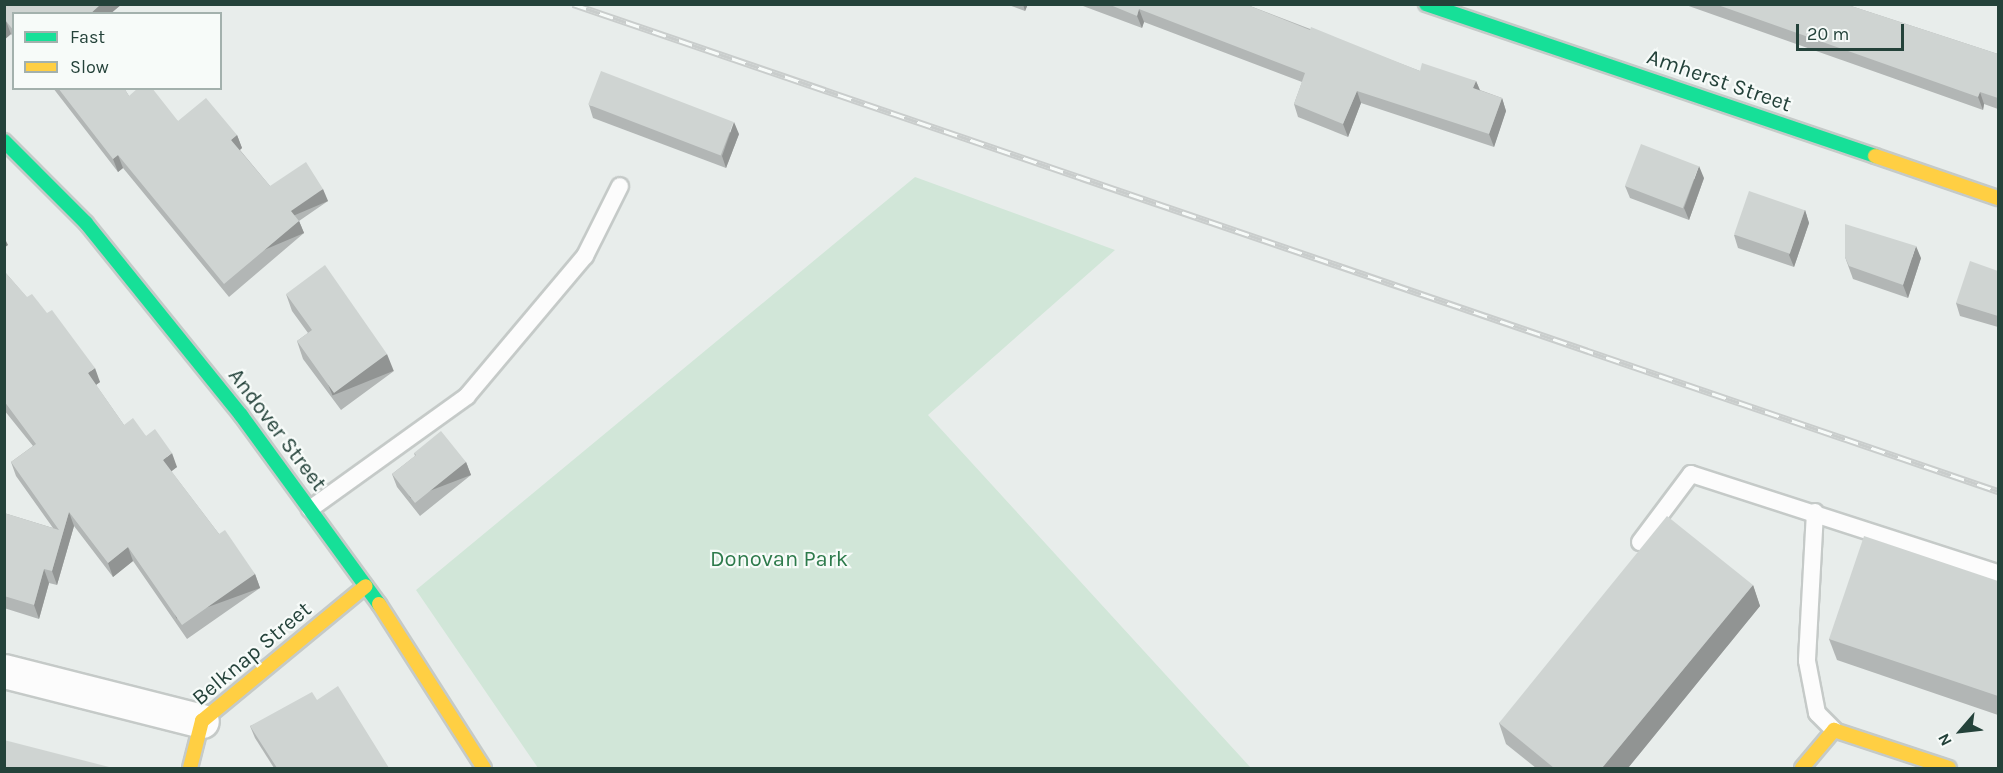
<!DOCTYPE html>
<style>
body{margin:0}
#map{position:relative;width:2003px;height:773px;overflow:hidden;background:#e8edeb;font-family:Karla,sans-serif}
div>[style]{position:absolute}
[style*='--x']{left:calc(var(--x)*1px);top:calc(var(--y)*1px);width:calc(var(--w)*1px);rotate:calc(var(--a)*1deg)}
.green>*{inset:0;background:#d1e6d8}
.roads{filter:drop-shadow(2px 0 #c5cac8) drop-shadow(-2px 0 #c5cac8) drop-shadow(0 2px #c5cac8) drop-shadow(0 -2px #c5cac8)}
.lane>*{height:16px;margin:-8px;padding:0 8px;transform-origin:8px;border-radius:8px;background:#fcfcfc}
.street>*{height:33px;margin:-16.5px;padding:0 16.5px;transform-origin:16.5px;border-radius:16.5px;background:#fcfcfc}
.fast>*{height:14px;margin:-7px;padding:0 7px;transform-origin:7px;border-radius:7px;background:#16e098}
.slow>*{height:14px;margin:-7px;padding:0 7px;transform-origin:7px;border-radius:7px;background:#ffcf43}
.rail>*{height:7px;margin-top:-3.5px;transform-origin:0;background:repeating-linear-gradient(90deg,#f7fbf9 0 14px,#c9cdcc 0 28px);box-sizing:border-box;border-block:2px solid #c9cdcc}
.wall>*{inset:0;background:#b2b6b5}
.shaded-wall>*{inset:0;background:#919493;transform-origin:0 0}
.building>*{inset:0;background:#cfd4d2;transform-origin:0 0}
span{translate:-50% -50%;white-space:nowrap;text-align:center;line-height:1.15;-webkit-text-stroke:4.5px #f7fbf9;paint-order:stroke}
.street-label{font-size:22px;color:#24423a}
.park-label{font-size:22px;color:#2d7a4b}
.frame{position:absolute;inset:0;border:6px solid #24423a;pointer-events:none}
.legend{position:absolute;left:12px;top:12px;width:210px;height:78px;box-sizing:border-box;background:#f7fbf9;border:2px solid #a3b1ad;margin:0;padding:8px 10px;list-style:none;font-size:18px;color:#24423a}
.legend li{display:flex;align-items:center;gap:12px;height:30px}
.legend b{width:30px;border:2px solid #a3b1ad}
.north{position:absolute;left:1931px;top:701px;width:60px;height:60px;-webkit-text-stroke:4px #f7fbf9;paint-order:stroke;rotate:242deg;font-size:16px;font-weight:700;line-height:24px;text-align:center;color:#24423a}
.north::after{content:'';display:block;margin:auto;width:21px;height:27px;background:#24423a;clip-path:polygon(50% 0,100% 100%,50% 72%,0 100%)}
.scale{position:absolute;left:1796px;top:24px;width:108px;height:27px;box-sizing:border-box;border:3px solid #24423a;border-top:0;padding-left:8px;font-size:18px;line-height:21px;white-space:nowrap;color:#24423a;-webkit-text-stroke:4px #f7fbf9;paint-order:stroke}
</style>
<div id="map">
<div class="green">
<i style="clip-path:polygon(915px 177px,1115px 250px,928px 415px,1251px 768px,538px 768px,416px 590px)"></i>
</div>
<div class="roads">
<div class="lane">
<i style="--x:310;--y:509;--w:193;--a:-35.7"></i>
<i style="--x:467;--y:396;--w:183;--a:-49.9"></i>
<i style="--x:585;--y:256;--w:78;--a:-63.4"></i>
<i style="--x:1815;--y:512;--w:149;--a:93.1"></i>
<i style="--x:1807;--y:661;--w:53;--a:79.1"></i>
<i style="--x:1817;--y:713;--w:24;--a:45"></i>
<i style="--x:1640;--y:542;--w:85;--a:-53.1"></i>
<i style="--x:1691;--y:474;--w:323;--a:17.9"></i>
</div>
<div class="street">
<i style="--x:4;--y:671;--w:204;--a:14.2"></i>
</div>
<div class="fast">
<i style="--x:1426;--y:4;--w:474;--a:18.7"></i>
<i style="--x:4;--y:141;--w:116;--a:45"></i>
<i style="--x:86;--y:223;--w:247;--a:51.1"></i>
<i style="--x:241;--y:415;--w:234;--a:53.9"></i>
</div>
<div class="slow">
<i style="--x:1875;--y:156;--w:130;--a:18.9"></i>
<i style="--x:379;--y:604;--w:195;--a:57.4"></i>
<i style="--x:190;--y:768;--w:49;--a:-75.7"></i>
<i style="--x:202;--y:721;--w:212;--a:-39.5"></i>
<i style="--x:1802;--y:768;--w:50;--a:-49.9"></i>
<i style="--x:1834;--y:730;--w:121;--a:18.3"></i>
</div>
</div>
<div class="rail">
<i style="--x:573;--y:4;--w:1506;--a:18.87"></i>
</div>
<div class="wall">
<i style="clip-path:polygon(4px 4px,122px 4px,110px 14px,14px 14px,14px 38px,11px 34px,4px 40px)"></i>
<i style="clip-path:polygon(1006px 4px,1028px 4px,1025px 11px)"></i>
<i style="clip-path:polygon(1083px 4px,1245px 4px,1420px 71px,1476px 81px,1480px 90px,1502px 98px,1506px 111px,1494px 147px,1361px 103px,1348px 137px,1298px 117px,1294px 104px,1302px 82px,1144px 22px,1142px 28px,1083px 6px)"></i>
<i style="clip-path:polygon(1683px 4px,1845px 4px,1998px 54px,1998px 109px,1984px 104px,1983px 110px)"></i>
<i style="clip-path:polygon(53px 88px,124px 88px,129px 96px,178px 121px,237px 135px,242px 148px,240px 150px,270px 186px,328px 201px,299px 221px,304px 233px,229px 297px,123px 168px,118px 172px)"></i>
<i style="clip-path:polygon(589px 105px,739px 134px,726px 168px,593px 118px)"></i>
<i style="clip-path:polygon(1704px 178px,1689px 220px,1630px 198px,1625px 186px)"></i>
<i style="clip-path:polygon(1805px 210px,1809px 223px,1794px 267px,1738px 248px,1734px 235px)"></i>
<i style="clip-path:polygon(1845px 257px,1921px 258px,1908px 298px,1853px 279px)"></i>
<i style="clip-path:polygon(4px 271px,100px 382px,96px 385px,124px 425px,146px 436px,177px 467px,171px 471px,219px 534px,255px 574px,260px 588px,187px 639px,133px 561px,113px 577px,74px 526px,57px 585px,49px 583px,39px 619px,4px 608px,4px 513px,53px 528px,16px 476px,11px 462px,33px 446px,4px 410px)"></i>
<i style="clip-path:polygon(1998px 271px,1998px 327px,1960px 316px,1956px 303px)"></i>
<i style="clip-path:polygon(286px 294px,394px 371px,341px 410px,303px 359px,297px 341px,308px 333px,292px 311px)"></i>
<i style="clip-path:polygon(414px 453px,466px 462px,471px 475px,420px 516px,397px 487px,392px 474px,415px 456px)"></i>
<i style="clip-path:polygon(1998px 581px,1998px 715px,1837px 660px,1829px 639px)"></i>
<i style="clip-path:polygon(1753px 585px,1760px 606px,1628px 768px,1536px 768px,1506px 744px,1499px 723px)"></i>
<i style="clip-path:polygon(317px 700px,389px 768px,274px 768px,255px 738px,250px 726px)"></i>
</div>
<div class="shaded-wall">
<i style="clip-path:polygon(101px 4px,122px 4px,110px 14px,90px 14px)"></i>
<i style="clip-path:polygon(1023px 4px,1028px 4px,1025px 11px)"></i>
<i style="clip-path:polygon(1139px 9px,1144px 22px,1142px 28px,1137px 16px)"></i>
<i style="clip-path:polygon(6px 21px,11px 34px,4px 40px,4px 23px)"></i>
<i style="clip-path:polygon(1476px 81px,1481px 93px,1473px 88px)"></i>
<i style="clip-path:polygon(1357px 91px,1361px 103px,1348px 137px,1343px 124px)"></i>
<i style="clip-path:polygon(1980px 92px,1984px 104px,1983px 110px,1978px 97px)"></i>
<i style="clip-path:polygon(1502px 98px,1506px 111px,1494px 147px,1489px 134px)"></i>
<i style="clip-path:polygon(734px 122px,739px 134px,726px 168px,722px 156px)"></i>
<i style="clip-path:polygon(237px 135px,242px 148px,236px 153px,231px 140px)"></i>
<i style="clip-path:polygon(118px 155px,123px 168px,118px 172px,113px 159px)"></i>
<i style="clip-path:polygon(1699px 166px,1704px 178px,1689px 220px,1684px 208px)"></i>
<i style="left:323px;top:189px;width:13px;height:39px;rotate:67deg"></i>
<i style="clip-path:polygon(1805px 210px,1809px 223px,1794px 267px,1789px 255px)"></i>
<i style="left:299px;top:221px;width:13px;height:98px;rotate:67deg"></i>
<i style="clip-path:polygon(4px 237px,8px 245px,4px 248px)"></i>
<i style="clip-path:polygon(1916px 246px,1921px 258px,1908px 298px,1903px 285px)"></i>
<i style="left:387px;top:354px;width:18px;height:66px;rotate:68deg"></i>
<i style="clip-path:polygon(95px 368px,100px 382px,93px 387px,88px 373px)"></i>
<i style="clip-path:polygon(172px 453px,177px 467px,168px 474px,163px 460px)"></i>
<i style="left:466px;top:462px;width:14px;height:65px;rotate:69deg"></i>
<i style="clip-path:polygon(69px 512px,74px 526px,57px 585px,52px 571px)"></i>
<i style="clip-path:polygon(128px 547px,133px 561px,113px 577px,108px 563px)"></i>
<i style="clip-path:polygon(44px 569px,49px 583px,39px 619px,34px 605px)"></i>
<i style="left:255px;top:574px;width:15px;height:89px;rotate:70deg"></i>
<i style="clip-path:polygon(1753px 585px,1760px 606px,1628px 768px,1602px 768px)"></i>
</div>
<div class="building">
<i style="clip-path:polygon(4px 4px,101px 4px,90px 14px,14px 14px,14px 31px,6px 21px,4px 23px)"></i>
<i style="clip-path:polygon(1108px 4px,1245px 4px,1310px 30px,1311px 27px,1420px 71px,1422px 63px,1476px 81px,1473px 88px,1502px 98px,1489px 134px,1357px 91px,1343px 124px,1294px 104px,1305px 73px,1139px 9px,1137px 16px)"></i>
<i style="clip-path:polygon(1715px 4px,1845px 4px,1998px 54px,1998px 98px,1980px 92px,1978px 97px)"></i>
<i style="left:601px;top:71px;width:142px;height:36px;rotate:21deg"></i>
<i style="clip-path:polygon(58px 88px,124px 88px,129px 96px,138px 88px,152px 88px,178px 121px,206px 98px,237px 135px,231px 140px,270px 186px,306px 162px,323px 189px,291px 211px,299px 221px,224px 284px,118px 155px,113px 159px)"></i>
<i style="left:1641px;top:144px;width:62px;height:45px;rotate:21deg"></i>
<i style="left:1749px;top:191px;width:59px;height:46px;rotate:19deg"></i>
<i style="clip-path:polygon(1845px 224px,1916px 246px,1903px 285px,1849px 266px,1845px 257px)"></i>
<i style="clip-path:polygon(1970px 261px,1998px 271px,1998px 316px,1956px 303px)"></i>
<i style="clip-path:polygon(325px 265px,387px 354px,334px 393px,297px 341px,312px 330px,286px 294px)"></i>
<i style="clip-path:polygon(4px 271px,27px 297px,32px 294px,47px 313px,52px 310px,95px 368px,88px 373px,124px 425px,133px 418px,146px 436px,155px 429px,172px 453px,163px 460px,219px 534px,225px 530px,255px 574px,182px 625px,128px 547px,108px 563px,69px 512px,52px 571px,44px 569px,34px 605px,4px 596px,4px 513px,59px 530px,11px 462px,36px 444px,4px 401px)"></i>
<i style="clip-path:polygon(441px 431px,466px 462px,415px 503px,392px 474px,416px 455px,414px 453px)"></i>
<i style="clip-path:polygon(1667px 516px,1753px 585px,1602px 768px,1554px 768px,1499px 723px)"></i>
<i style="clip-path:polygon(1864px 536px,1998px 581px,1998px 696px,1829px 639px)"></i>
<i style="clip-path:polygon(338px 686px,389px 768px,277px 768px,250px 726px,312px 692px,317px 700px)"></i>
<i style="clip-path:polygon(4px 740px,113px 768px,4px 768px)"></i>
</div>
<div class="street-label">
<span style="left:1719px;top:81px;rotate:19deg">Amherst Street</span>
<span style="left:277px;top:430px;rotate:53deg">Andover Street</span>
<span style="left:252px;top:654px;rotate:-40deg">Belknap Street</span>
</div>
<div class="park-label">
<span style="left:779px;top:560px">Donovan Park</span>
</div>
<div class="frame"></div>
<ul class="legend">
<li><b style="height:8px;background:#16e098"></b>Fast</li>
<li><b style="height:8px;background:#ffcf43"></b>Slow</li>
</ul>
<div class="north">N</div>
<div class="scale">20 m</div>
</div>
